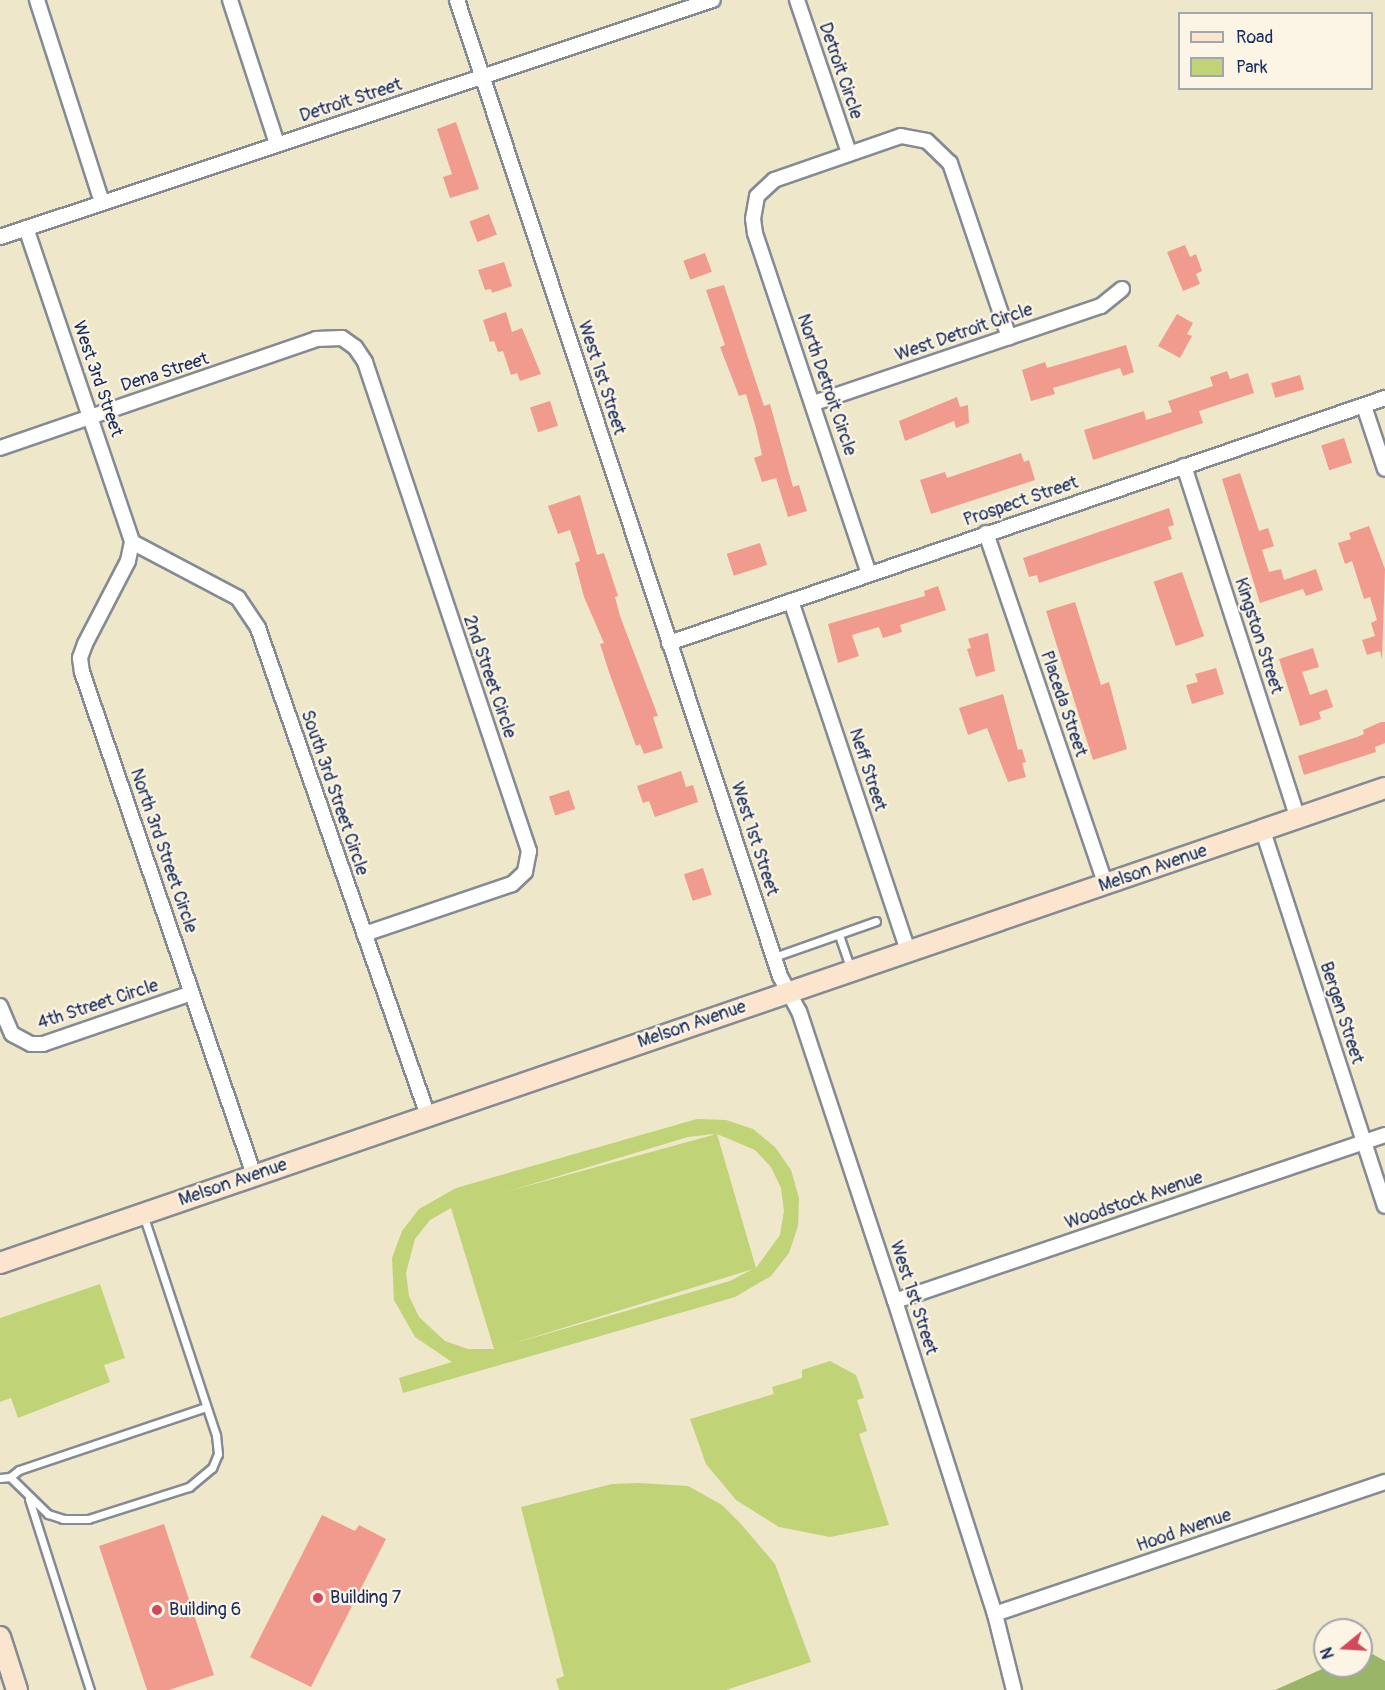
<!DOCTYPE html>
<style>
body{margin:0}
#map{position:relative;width:1385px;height:1690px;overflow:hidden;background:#eee7ca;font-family:Pangolin,sans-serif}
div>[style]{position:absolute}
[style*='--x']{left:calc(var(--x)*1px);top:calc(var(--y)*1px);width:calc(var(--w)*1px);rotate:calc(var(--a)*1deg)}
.green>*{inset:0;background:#c0d377}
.forest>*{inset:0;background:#98b568}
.building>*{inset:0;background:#f19b8f;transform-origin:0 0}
.roads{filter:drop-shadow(2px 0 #848b94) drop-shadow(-2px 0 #848b94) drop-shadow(0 2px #848b94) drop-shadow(0 -2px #848b94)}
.lane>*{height:7px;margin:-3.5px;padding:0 3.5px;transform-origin:3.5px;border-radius:3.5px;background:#fff}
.street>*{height:14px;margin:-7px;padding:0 7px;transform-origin:7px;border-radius:7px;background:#fff}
.secondary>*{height:20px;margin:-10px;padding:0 10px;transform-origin:10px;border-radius:10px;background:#fbe5cf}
.dots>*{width:16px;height:16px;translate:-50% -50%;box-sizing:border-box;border:3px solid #fcf5e5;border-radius:50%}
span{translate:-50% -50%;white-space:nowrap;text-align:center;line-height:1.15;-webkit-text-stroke:4.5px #fcf5e5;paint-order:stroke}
.street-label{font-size:18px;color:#1b2f5e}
.poi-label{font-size:18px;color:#1b2f5e}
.left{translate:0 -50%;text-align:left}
.legend{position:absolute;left:1178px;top:12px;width:195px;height:78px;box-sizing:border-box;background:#fcf5e5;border:2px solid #a2a6af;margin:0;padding:8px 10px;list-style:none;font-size:18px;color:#1b2f5e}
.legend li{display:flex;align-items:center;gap:12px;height:30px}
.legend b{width:30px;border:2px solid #a2a6af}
.north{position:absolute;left:1313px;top:1618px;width:60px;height:60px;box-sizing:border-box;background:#fcf5e5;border:2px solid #a2a6af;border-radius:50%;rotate:252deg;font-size:16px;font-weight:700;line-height:24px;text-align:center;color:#1b2f5e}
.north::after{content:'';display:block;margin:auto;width:21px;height:27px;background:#d1495b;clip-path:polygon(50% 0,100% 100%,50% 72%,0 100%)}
</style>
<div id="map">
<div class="green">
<i style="clip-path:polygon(evenodd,697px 1119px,726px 1120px,753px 1129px,775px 1147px,791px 1170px,799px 1198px,798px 1226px,789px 1253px,771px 1276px,735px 1297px,403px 1393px,399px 1378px,452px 1362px,415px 1337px,394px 1300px,392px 1258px,402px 1231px,419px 1209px,456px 1188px,697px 1119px,713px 1134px,713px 1135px,502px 1193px,688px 1137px,713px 1134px,697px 1119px,717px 1134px,755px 1150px,771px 1167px,781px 1188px,784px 1211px,780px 1235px,756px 1268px,717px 1134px,697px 1119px,451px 1208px,494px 1349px,468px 1349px,445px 1341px,419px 1317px,409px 1296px,406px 1273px,415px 1239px,430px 1220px,451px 1208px,697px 1119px,753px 1269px,730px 1281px,508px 1345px,753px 1269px)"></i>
<i style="clip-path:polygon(100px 1284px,125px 1358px,104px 1365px,110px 1382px,18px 1418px,11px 1398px,0 1402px,0 1318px)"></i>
<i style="clip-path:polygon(830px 1361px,856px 1375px,864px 1398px,857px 1400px,867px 1431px,859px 1434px,889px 1525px,830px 1537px,779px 1527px,736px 1500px,706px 1464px,690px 1419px,774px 1394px,772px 1387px,802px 1378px,802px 1370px)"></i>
<i style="clip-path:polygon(639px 1483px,688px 1486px,722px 1505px,740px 1523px,775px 1564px,811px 1662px,726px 1690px,559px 1690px,556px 1679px,564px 1676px,521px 1507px,612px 1484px)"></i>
</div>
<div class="forest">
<i style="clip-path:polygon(1365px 1650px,1385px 1661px,1385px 1690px,1275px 1690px,1329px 1666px,1361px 1666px,1361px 1651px)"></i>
</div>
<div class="building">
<i style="clip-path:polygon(456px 122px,479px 189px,450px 198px,443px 177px,452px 174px,437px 129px)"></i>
<i style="left:489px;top:214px;width:22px;height:21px;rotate:69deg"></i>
<i style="clip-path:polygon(1185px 245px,1190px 257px,1196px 254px,1202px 271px,1196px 274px,1200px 284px,1183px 291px,1167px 252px)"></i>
<i style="left:705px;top:253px;width:20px;height:23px;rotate:70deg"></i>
<i style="clip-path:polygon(504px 262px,512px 286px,492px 293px,491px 289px,485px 290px,478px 270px)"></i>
<i style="clip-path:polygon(724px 285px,764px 406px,770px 404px,793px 487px,799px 485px,807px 511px,788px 517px,776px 478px,762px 482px,754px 458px,762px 455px,756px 428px,746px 394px,739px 396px,720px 347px,725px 345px,706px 290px)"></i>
<i style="clip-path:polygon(506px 312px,512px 332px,522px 328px,541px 374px,520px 381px,517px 373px,511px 375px,503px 351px,498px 352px,494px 341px,490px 342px,483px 320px)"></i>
<i style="clip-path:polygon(1177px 314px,1193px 323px,1187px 334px,1192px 336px,1180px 358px,1158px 346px)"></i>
<i style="clip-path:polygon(1126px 345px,1134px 372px,1123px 376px,1120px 368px,1053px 388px,1055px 394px,1031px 401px,1022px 370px,1045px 362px,1047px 368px)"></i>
<i style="clip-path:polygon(1227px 371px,1230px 379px,1248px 373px,1254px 393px,1199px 411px,1203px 423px,1093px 460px,1084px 430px,1144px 411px,1146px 420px,1172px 412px,1168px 401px,1213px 386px,1210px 377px)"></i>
<i style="left:1300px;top:375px;width:15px;height:30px;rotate:74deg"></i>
<i style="clip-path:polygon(957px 397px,960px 407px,968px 405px,969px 423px,956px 428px,954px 421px,905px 441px,899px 421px)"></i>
<i style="left:550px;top:401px;width:26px;height:21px;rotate:72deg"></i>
<i style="left:1344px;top:438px;width:26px;height:24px;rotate:72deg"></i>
<i style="clip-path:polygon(1021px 453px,1024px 462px,1029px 460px,1035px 480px,931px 514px,920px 480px,945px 472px,947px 478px)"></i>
<i style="clip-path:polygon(1240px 473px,1259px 531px,1268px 528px,1274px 546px,1262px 550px,1269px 572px,1281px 569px,1284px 580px,1316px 569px,1323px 590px,1306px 596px,1303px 589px,1260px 603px,1222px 479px)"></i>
<i style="clip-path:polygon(580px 495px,597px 555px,604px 553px,618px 596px,615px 597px,620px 616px,658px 716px,653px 717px,663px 748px,644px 754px,640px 744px,636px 746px,609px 672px,600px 644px,604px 643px,584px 597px,575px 563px,580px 561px,570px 530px,558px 534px,548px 506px)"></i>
<i style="clip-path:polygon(1169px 508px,1174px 525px,1168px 527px,1172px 539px,1039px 583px,1037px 575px,1029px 577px,1023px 558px)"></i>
<i style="clip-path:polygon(1369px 526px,1385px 569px,1382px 659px,1380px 651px,1367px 655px,1362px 640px,1375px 636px,1371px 623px,1377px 620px,1370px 597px,1364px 599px,1352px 561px,1345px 564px,1338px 543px,1351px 539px,1349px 533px)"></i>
<i style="left:760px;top:543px;width:23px;height:35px;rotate:72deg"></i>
<i style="left:1182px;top:572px;width:68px;height:30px;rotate:71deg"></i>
<i style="clip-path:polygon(938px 586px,946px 610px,900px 625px,902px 632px,883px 638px,879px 627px,852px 635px,859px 656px,838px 663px,828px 624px,925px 596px,924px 591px)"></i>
<i style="clip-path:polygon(1075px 602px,1101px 685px,1109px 682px,1127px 749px,1093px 760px,1046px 611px)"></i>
<i style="clip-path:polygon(988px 633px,995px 671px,976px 677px,967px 649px,971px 648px,968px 639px)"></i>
<i style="clip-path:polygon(1313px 648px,1319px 667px,1302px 672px,1310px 695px,1327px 689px,1333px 707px,1319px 712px,1321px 719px,1300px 726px,1279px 659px)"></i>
<i style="clip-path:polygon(1216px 668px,1224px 694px,1192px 704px,1186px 685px,1198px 682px,1195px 674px)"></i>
<i style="clip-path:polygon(1003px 694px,1018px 750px,1022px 749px,1026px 762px,1022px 763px,1026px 777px,1008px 782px,987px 728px,968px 735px,959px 708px)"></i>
<i style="clip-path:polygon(1381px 722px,1385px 722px,1385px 743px,1375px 747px,1376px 752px,1304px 775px,1298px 756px,1357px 737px,1364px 734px,1363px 730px)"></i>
<i style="clip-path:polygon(681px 771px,686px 787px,693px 785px,698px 802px,655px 817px,649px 801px,643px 803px,637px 786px)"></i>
<i style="left:569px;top:790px;width:20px;height:21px;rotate:72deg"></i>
<i style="left:703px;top:868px;width:28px;height:20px;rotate:72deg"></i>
<i style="clip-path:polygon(322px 1515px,355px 1531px,359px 1525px,386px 1539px,311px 1687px,250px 1657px)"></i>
<i style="clip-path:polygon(164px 1524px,214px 1675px,169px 1690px,147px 1690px,99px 1546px)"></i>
</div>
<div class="roads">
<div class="lane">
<i style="--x:839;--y:935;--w:36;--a:71"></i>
<i style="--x:774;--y:957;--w:108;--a:-19.4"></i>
<i style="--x:10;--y:1477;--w:11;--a:-38"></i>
<i style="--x:19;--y:1470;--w:197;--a:-18.6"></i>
<i style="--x:0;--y:1478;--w:10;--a:-6"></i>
<i style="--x:10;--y:1477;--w:53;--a:44.2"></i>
<i style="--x:48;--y:1514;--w:16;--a:18"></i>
<i style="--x:63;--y:1519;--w:25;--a:0"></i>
<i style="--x:88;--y:1519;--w:106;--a:-17.6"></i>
<i style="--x:189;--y:1487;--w:30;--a:-40"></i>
<i style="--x:212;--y:1468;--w:15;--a:-67"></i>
<i style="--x:218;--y:1454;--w:19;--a:-96"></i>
<i style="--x:216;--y:1435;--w:230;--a:-108.3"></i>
<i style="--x:29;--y:1499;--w:201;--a:72.3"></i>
</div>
<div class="street">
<i style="--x:37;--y:0;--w:213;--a:72.2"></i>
<i style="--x:230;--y:0;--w:151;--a:71.9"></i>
<i style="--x:457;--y:0;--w:1028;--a:71.69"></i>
<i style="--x:780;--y:976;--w:40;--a:62"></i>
<i style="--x:799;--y:1011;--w:305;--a:71.7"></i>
<i style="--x:895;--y:1301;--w:329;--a:72.3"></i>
<i style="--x:995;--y:1614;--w:78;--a:76"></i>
<i style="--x:797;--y:0;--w:162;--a:71.2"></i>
<i style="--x:26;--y:228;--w:331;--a:71.3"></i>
<i style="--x:132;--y:542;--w:19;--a:102"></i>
<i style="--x:128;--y:561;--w:93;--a:117.4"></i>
<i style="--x:85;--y:644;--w:15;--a:110"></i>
<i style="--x:80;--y:658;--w:14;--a:82"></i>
<i style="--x:82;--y:672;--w:532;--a:71.12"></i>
<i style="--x:0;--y:237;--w:751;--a:-18.39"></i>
<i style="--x:814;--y:403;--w:303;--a:-18.7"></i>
<i style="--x:1101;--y:306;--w:27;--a:-39"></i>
<i style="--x:1364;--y:406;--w:66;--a:71.6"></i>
<i style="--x:0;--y:448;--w:334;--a:-19"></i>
<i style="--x:316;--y:339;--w:26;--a:-2"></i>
<i style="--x:342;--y:338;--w:16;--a:35"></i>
<i style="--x:355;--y:347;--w:18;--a:56"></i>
<i style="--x:365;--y:362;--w:516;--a:71.46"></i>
<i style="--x:529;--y:851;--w:21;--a:101"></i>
<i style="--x:525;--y:872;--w:18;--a:137"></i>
<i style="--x:512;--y:884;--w:156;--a:161.3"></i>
<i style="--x:1184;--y:466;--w:370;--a:72.1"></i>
<i style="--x:986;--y:533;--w:373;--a:71.2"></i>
<i style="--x:132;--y:542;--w:120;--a:27.8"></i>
<i style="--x:238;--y:598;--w:36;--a:56"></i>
<i style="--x:258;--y:628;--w:517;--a:70.79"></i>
<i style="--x:869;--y:574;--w:360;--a:-108.5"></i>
<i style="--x:755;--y:233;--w:14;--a:-98"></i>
<i style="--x:753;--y:219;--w:23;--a:-80"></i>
<i style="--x:757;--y:196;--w:23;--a:-43"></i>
<i style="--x:774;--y:180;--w:134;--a:-19.1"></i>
<i style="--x:901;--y:136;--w:26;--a:11"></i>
<i style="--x:927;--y:141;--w:32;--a:44"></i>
<i style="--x:950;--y:163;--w:184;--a:71.3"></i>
<i style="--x:791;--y:601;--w:369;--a:71.5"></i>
<i style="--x:669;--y:643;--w:757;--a:-18.89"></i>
<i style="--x:1263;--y:831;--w:394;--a:72"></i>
<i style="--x:0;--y:1006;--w:30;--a:67"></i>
<i style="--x:12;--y:1034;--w:21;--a:28"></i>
<i style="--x:31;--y:1044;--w:12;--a:0"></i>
<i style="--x:43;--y:1044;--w:157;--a:-18.9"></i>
<i style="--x:895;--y:1301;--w:517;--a:-18.72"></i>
<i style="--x:995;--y:1614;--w:412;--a:-18.7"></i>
</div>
<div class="secondary">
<i style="--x:0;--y:1263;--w:1464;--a:-18.93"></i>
<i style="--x:0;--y:1637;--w:56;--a:72.2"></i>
</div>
</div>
<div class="dots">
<i style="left:318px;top:1598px;background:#d1495b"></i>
<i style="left:157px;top:1610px;background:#d1495b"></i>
</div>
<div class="street-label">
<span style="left:840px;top:71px;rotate:71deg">Detroit Circle</span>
<span style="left:351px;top:101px;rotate:-18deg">Detroit Street</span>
<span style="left:964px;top:333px;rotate:-19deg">West Detroit Circle</span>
<span style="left:165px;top:373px;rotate:-18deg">Dena Street</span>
<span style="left:601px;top:378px;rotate:72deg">West 1st Street</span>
<span style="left:97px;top:379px;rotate:71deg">West 3rd Street</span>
<span style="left:826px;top:385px;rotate:71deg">North Detroit Circle</span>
<span style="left:1021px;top:502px;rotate:-19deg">Prospect Street</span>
<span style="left:1258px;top:636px;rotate:72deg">Kingston Street</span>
<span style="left:489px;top:677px;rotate:71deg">2nd Street Circle</span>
<span style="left:1063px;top:704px;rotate:71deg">Placeda Street</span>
<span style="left:867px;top:770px;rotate:72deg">Neff Street</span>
<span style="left:334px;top:793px;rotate:71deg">South 3rd Street Circle</span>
<span style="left:754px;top:839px;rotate:72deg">West 1st Street</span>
<span style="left:163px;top:851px;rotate:71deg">North 3rd Street Circle</span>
<span style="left:1153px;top:869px;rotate:-19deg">Melson Avenue</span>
<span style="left:98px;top:1005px;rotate:-18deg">4th Street Circle</span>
<span style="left:1341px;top:1013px;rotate:72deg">Bergen Street</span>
<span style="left:692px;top:1025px;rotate:-19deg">Melson Avenue</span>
<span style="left:233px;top:1183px;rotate:-19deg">Melson Avenue</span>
<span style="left:1134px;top:1201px;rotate:-19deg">Woodstock Avenue</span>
<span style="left:913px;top:1298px;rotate:72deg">West 1st Street</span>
<span style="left:1184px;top:1531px;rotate:-19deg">Hood Avenue</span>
</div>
<div class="poi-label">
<span class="left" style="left:330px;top:1598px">Building 7</span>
<span class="left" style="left:169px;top:1610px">Building 6</span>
</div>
<ul class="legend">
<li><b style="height:8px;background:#fbe5cf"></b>Road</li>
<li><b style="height:16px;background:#c0d377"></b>Park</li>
</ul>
<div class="north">N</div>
</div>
